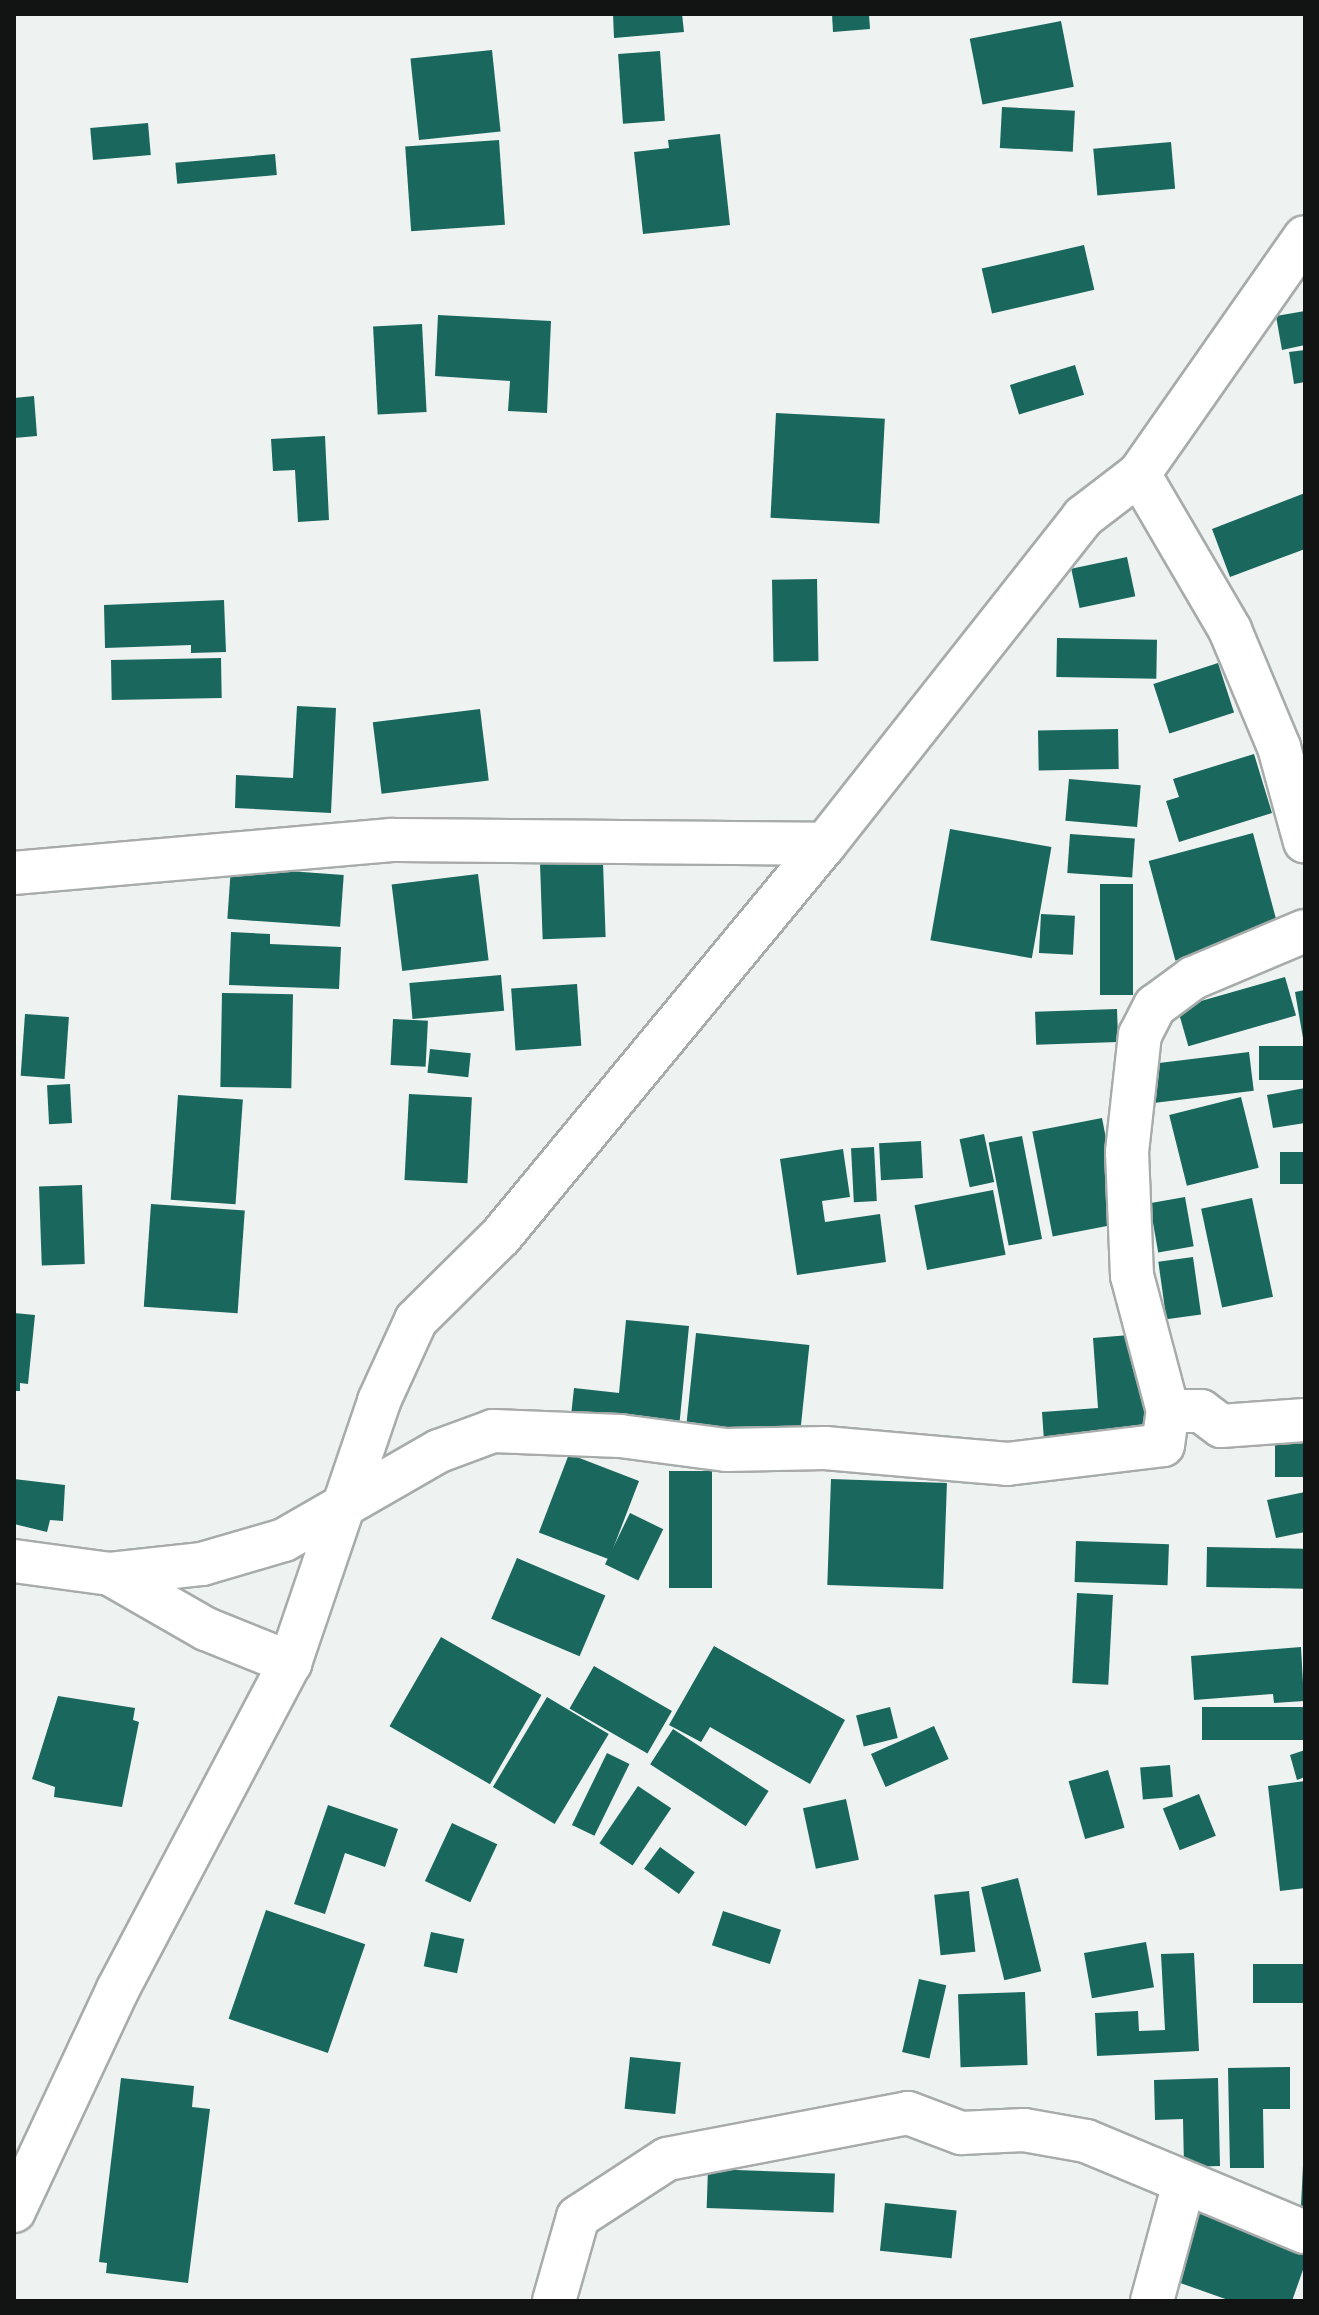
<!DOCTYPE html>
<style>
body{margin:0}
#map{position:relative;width:1319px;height:2315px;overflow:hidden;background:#eef3f2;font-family:Arial,sans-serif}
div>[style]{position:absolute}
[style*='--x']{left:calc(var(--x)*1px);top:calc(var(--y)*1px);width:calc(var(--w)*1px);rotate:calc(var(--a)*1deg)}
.building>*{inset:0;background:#19675d;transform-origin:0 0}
.roads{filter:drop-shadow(2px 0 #a7acab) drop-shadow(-2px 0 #a7acab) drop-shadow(0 2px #a7acab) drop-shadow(0 -2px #a7acab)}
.street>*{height:42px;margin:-21px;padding:0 21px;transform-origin:21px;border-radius:21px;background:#fff}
span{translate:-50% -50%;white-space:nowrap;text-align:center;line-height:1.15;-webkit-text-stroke:8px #eef3f2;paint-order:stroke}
.frame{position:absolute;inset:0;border:16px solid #121313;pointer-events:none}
</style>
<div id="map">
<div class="building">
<i style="clip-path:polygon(613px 14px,682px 14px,684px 32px,614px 38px)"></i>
<i style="clip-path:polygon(832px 14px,869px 14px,870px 29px,833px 32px)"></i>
<i style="left:1061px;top:21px;width:67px;height:93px;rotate:79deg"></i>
<i style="left:492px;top:50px;width:82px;height:82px;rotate:84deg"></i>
<i style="left:660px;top:51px;width:70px;height:42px;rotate:86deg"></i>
<i style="left:1002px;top:107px;width:73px;height:41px;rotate:3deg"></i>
<i style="left:148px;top:123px;width:32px;height:58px;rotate:85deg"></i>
<i style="clip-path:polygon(720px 134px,730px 225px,643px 234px,634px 152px,669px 148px,668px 140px)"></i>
<i style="left:499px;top:140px;width:85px;height:94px;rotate:86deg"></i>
<i style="left:1171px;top:142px;width:47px;height:78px;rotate:85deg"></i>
<i style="left:275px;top:154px;width:21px;height:100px;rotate:85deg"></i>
<i style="left:1084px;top:245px;width:46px;height:105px;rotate:77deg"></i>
<i style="clip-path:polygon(1305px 311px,1305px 345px,1282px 350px,1276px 316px)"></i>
<i style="clip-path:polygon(438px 315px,551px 321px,547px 413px,508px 411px,510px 381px,435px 376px)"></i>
<i style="left:422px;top:324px;width:88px;height:49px;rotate:87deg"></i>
<i style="clip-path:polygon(1305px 350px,1305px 382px,1294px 384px,1289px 352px)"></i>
<i style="left:1075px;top:365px;width:31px;height:68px;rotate:73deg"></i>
<i style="clip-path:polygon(34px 396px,37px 436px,14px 438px,14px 398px)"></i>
<i style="left:776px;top:413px;width:109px;height:105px;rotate:3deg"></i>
<i style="clip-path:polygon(325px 436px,329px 520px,298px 522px,295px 470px,273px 471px,271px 439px)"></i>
<i style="clip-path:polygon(1305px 493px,1305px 549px,1230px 577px,1212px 529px)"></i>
<i style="left:1127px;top:557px;width:40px;height:57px;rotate:78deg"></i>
<i style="left:817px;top:579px;width:82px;height:45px;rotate:89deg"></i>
<i style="clip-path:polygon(224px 600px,226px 652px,191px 653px,191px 645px,105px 648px,104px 605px)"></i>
<i style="left:1057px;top:638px;width:100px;height:39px;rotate:1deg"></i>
<i style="left:221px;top:658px;width:40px;height:110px;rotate:89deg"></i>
<i style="left:1218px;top:663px;width:52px;height:68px;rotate:72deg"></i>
<i style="clip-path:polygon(297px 706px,336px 708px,331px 813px,235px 808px,236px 775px,293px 778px)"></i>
<i style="left:480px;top:709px;width:72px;height:108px;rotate:83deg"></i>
<i style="left:1118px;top:729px;width:40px;height:80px;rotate:89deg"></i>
<i style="clip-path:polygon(1254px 754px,1272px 813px,1179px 842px,1166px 801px,1179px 797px,1173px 779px)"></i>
<i style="left:1069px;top:779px;width:72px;height:42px;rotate:5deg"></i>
<i style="left:950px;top:829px;width:103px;height:113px;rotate:10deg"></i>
<i style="left:1253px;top:833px;width:103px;height:108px;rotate:75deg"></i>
<i style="left:1070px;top:834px;width:65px;height:39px;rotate:4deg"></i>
<i style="left:603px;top:862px;width:75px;height:63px;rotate:88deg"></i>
<i style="left:231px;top:867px;width:113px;height:52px;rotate:4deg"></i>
<i style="left:478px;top:874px;width:87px;height:87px;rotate:83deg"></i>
<i style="left:1100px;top:884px;width:33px;height:111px"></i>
<i style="left:1041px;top:914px;width:34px;height:39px;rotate:3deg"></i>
<i style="clip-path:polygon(231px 932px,270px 934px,270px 944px,341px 947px,339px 989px,229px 985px)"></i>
<i style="left:501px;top:975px;width:36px;height:92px;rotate:85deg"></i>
<i style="left:1285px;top:977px;width:40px;height:112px;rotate:74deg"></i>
<i style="left:577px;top:984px;width:62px;height:66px;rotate:86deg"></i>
<i style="clip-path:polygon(1305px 990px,1305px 1038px,1303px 1038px,1295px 992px)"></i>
<i style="left:222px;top:993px;width:71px;height:94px;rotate:1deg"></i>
<i style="left:1117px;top:1009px;width:33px;height:82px;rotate:88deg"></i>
<i style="left:25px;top:1014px;width:44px;height:62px;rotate:4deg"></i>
<i style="left:393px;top:1019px;width:35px;height:46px;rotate:3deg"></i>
<i style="left:1305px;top:1046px;width:34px;height:46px;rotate:90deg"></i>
<i style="left:430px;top:1049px;width:41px;height:24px;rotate:6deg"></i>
<i style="left:1249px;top:1052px;width:39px;height:109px;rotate:83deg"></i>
<i style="left:70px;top:1084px;width:39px;height:23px;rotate:87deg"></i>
<i style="clip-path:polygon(1305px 1088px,1305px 1123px,1273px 1128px,1267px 1095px)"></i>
<i style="left:409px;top:1094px;width:63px;height:86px;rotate:3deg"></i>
<i style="left:178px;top:1095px;width:65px;height:105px;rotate:4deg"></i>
<i style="left:1241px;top:1097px;width:73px;height:74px;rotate:76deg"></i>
<i style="left:1102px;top:1118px;width:107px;height:71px;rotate:79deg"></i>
<i style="left:984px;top:1134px;width:49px;height:25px;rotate:78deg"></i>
<i style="left:1022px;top:1136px;width:105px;height:34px;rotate:79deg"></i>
<i style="left:921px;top:1141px;width:37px;height:42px;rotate:87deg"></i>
<i style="left:874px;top:1147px;width:54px;height:23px;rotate:87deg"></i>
<i style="clip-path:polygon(843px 1149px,850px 1197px,822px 1201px,825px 1222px,880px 1214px,886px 1262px,797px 1275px,780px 1159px)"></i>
<i style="left:1305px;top:1152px;width:32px;height:25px;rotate:90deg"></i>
<i style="left:82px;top:1185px;width:79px;height:43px;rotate:88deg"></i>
<i style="left:993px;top:1190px;width:66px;height:80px;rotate:79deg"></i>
<i style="left:1185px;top:1197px;width:50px;height:36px;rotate:80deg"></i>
<i style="left:1252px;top:1198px;width:101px;height:52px;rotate:78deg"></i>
<i style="left:151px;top:1204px;width:94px;height:103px;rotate:4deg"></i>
<i style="left:1193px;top:1257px;width:58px;height:35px;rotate:82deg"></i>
<i style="clip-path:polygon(14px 1313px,35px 1315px,28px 1384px,20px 1383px,20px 1391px,14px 1391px)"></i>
<i style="clip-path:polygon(626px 1320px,689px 1326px,679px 1428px,571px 1416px,574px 1388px,619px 1393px)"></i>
<i style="left:696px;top:1333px;width:114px;height:95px;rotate:6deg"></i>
<i style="clip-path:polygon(1142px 1334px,1149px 1433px,1044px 1441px,1042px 1412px,1098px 1408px,1093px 1338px)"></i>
<i style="left:1305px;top:1441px;width:36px;height:30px;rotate:90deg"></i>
<i style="left:569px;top:1454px;width:75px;height:84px;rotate:21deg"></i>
<i style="left:712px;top:1471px;width:117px;height:43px;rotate:90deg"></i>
<i style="clip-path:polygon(14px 1479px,65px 1485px,63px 1521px,50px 1520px,47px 1532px,14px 1524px)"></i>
<i style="left:831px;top:1479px;width:116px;height:106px;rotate:2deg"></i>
<i style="clip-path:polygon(1305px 1492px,1305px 1532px,1276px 1538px,1267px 1500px)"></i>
<i style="left:630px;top:1513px;width:37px;height:57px;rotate:26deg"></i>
<i style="left:1076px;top:1541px;width:93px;height:41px;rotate:2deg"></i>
<i style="left:1207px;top:1547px;width:97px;height:40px;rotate:1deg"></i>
<i style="left:517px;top:1558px;width:96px;height:66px;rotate:23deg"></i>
<i style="left:1077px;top:1593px;width:36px;height:90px;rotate:3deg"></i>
<i style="left:441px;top:1637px;width:116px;height:103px;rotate:30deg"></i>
<i style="clip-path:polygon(714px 1646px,845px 1720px,810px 1784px,710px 1727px,701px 1742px,669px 1725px)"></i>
<i style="clip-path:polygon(1301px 1647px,1304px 1701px,1274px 1703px,1273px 1694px,1194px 1700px,1191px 1656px)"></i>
<i style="left:594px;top:1666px;width:90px;height:49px;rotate:30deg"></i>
<i style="clip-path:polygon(58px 1696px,135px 1708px,133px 1720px,139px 1722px,122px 1807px,54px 1797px,55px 1787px,32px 1779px)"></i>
<i style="left:547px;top:1697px;width:72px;height:105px;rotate:31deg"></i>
<i style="left:890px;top:1707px;width:32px;height:35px;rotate:76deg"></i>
<i style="left:1305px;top:1707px;width:33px;height:103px;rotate:90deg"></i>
<i style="left:934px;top:1726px;width:36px;height:69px;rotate:66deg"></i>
<i style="left:673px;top:1729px;width:114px;height:42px;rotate:33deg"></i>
<i style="clip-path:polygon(1305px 1750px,1305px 1777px,1297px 1780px,1290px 1755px)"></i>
<i style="left:607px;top:1753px;width:25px;height:80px;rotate:26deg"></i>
<i style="left:1170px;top:1765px;width:32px;height:30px;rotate:85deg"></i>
<i style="left:1108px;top:1770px;width:60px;height:41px;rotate:74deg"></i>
<i style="clip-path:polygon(1305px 1781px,1305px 1888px,1280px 1891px,1268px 1786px)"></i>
<i style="left:638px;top:1786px;width:40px;height:69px;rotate:34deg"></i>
<i style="left:1199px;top:1794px;width:45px;height:39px;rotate:68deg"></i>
<i style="left:846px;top:1799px;width:62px;height:44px;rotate:78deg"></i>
<i style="clip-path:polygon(328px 1805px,398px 1829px,385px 1867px,345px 1853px,325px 1914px,294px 1904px)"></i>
<i style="left:452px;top:1823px;width:50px;height:64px;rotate:25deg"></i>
<i style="left:660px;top:1847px;width:43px;height:27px;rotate:36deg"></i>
<i style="left:1018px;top:1878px;width:96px;height:38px;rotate:76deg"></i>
<i style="left:969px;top:1891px;width:61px;height:35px;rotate:84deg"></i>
<i style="left:266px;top:1910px;width:105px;height:115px;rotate:19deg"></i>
<i style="left:723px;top:1911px;width:61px;height:36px;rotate:18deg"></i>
<i style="left:431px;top:1932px;width:34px;height:35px;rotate:12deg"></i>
<i style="left:1146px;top:1942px;width:46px;height:63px;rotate:80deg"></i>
<i style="clip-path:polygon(1194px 1953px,1199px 2051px,1097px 2056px,1095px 2013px,1138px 2011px,1139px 2031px,1165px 2030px,1161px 1954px)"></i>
<i style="left:1305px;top:1964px;width:39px;height:52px;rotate:90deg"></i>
<i style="left:919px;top:1979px;width:28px;height:75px;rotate:13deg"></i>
<i style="left:1025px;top:1992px;width:73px;height:67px;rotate:88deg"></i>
<i style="left:630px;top:2057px;width:51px;height:52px;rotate:6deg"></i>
<i style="clip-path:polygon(1290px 2067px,1290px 2109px,1263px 2109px,1264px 2168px,1230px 2168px,1228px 2068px)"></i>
<i style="clip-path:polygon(121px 2078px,194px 2086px,192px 2107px,210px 2109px,188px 2283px,106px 2273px,107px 2263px,99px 2262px)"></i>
<i style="clip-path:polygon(1218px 2078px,1220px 2166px,1184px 2167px,1183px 2119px,1155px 2120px,1154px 2080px)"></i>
<i style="clip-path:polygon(1303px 2166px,1305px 2166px,1305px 2206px,1301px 2206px)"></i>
<i style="left:708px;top:2169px;width:127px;height:39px;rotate:2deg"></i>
<i style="clip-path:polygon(1198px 2199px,1305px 2237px,1305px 2264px,1292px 2301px,1231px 2301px,1169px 2279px)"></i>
<i style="left:885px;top:2203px;width:72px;height:48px;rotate:6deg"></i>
</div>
<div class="roads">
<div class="street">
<i style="--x:1139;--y:474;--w:181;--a:59.7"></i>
<i style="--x:1230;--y:630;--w:127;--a:67.3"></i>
<i style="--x:1279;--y:747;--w:98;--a:74.7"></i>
<i style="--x:14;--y:873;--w:378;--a:-5"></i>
<i style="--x:391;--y:840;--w:434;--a:0.5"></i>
<i style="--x:1168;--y:1411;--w:33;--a:0"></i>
<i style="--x:1201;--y:1411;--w:25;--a:37"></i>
<i style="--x:1221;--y:1426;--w:84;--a:-4.1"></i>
<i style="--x:14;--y:1561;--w:97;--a:7.7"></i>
<i style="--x:110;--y:1574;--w:93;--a:-6.2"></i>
<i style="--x:202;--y:1564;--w:85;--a:-16.3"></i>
<i style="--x:284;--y:1540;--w:179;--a:-29.9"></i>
<i style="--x:439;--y:1451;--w:58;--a:-20.3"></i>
<i style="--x:493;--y:1431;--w:127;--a:2.3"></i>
<i style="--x:620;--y:1436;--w:107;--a:7.5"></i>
<i style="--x:726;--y:1450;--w:99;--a:-1.2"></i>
<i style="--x:825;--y:1448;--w:183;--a:5"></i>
<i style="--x:1007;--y:1464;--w:157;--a:-6.9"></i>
<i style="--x:1163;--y:1445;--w:34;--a:-82"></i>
<i style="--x:1168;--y:1411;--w:140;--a:-104.9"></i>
<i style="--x:1132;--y:1276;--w:124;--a:-92.3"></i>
<i style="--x:1127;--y:1152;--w:118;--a:-83.7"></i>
<i style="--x:1140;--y:1035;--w:33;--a:-63"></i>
<i style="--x:1155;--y:1006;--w:47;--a:-36.4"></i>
<i style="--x:1193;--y:978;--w:121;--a:-22.8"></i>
<i style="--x:110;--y:1574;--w:111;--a:29.8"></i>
<i style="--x:206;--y:1629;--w:91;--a:22"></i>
<i style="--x:14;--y:2211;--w:245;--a:-64.9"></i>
<i style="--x:118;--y:1989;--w:369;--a:-62.2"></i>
<i style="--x:290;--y:1663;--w:277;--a:-71.2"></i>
<i style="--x:379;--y:1401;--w:89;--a:-65.4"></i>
<i style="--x:416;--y:1320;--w:120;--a:-44.7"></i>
<i style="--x:501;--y:1236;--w:509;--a:-50.43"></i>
<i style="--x:825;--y:844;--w:417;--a:-51.7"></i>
<i style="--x:1083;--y:517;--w:71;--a:-37.5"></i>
<i style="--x:1139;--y:474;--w:289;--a:-55"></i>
<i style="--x:554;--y:2301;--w:87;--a:-74.1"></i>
<i style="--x:578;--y:2217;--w:106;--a:-33.1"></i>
<i style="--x:667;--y:2159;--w:245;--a:-10.8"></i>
<i style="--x:908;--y:2113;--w:57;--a:20.7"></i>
<i style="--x:961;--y:2133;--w:63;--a:-2.7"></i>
<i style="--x:1024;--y:2130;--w:63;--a:10.1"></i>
<i style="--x:1086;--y:2141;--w:237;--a:22.6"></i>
<i style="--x:1152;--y:2301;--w:122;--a:-74.8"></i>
</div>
</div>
<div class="frame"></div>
</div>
